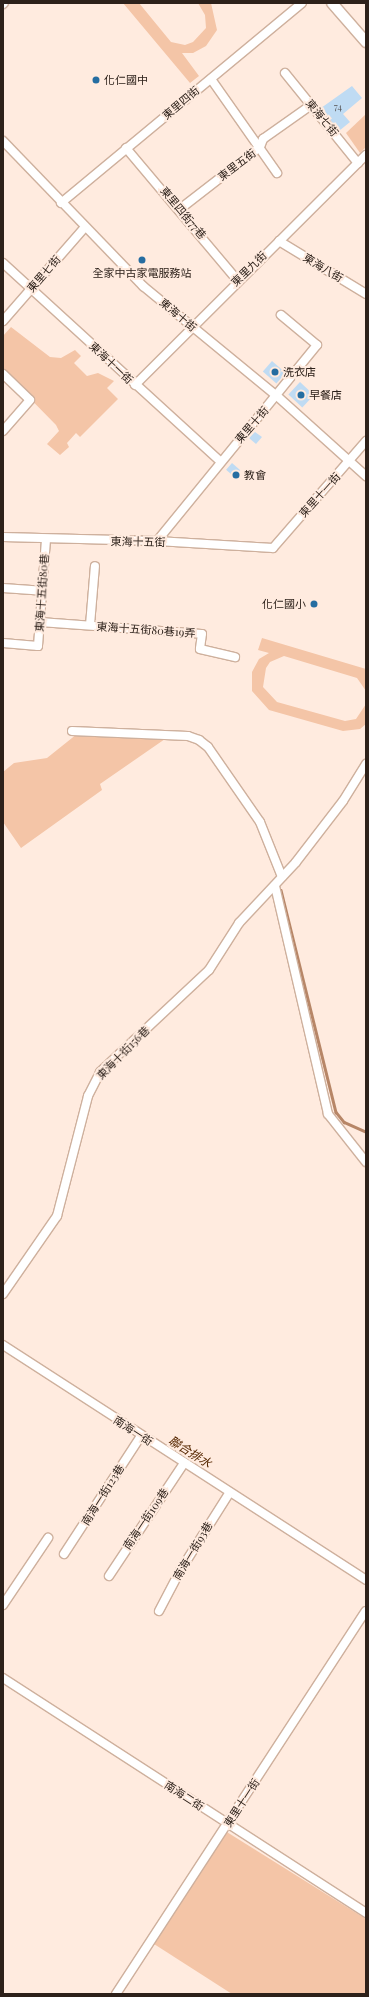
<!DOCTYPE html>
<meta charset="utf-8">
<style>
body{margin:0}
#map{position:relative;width:369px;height:1997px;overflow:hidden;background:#ffebdf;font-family:"Playfair Display","Noto Sans TC",serif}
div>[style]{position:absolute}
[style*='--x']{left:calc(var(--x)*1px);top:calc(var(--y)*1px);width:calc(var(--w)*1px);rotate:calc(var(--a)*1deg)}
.green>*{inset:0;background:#f4c5a7}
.stream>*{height:2.5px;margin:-1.25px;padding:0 1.25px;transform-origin:1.25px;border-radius:1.25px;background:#b78667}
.building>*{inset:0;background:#bfdbf3;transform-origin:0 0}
.roads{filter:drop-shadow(1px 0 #ceb09d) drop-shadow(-1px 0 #ceb09d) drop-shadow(0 1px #ceb09d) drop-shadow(0 -1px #ceb09d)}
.minor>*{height:8px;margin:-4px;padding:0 4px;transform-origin:4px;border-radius:4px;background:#fff}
.tertiary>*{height:10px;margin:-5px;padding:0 5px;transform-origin:5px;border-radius:5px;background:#fff}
.dots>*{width:11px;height:11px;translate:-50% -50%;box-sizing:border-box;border:2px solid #ffebdf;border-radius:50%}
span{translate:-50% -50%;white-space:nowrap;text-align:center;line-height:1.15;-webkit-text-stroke:4px #ffebdf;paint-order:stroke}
.number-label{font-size:9px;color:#525050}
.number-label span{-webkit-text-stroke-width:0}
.poi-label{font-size:11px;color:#2d211a}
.left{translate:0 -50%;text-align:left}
.right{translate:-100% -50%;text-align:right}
.street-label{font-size:11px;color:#2d211a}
.water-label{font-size:12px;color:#562700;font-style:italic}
.frame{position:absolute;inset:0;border:4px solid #2d211a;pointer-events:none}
</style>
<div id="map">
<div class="green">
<i style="clip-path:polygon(123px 3px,139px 3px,171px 42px,185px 45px,193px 42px,206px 28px,205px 15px,198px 3px,211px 3px,217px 30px,206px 46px,193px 53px,182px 53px,199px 76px,190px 83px)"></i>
<i style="clip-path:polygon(366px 114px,366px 147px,360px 153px,346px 133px)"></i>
<i style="clip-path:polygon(11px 327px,50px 357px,61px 358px,75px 350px,81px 356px,74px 363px,87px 376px,98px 373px,114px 381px,107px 388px,118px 399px,80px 437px,76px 433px,67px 443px,69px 447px,60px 455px,47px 444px,59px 431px,56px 425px,3px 371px,3px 336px)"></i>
<i style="clip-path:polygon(262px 638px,366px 669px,366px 691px,357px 678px,284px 656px,270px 662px,266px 668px,263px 687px,277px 702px,345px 721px,356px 719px,366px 704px,366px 724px,360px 729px,343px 731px,269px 710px,252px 691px,252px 672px,259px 659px,269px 653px,258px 650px)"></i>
<i style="clip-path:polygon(77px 734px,165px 739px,100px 784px,102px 790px,21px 848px,3px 822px,3px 772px,14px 763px,47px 758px)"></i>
<i style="clip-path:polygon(222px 1829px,366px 1919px,366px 1994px,232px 1994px,154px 1944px)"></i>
</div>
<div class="stream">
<i style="--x:281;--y:890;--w:229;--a:76.1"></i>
<i style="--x:336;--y:1112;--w:13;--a:51"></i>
<i style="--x:344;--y:1122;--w:24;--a:24"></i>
</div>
<div class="building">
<i style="clip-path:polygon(352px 86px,362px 98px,343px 114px,350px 122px,339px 131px,321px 108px)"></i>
<i style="left:272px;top:361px;width:18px;height:14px;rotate:41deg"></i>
<i style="left:300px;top:382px;width:19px;height:17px;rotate:43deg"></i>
<i style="clip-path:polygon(255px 432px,262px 437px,256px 444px,249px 438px)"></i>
<i style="left:232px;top:463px;width:11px;height:9px;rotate:41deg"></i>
</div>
<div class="roads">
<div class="minor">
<i style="--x:3;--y:4;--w:1;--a:-45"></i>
<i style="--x:285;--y:73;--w:116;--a:51"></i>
<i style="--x:211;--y:79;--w:115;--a:54.9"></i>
<i style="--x:3;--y:141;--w:202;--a:46"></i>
<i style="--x:143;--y:286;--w:173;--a:39.4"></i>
<i style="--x:277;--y:396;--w:120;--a:42"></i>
<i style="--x:126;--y:148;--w:172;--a:49.9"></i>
<i style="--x:61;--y:203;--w:313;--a:-39.7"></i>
<i style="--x:180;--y:209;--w:101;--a:-37.8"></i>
<i style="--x:260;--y:147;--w:9;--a:-69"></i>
<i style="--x:263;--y:139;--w:59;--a:-35.3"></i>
<i style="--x:279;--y:241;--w:102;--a:31.3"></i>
<i style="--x:3;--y:263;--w:295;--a:42.4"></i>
<i style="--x:3;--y:321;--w:123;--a:-48.9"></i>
<i style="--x:3;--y:374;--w:37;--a:44"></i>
<i style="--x:30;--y:400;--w:41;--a:131.1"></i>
<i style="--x:135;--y:385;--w:326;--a:-44.9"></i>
<i style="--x:3;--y:537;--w:154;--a:1.5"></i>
<i style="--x:157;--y:541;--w:116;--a:3.5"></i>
<i style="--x:273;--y:548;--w:142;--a:-49"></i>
<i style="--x:157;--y:541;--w:253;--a:-50.8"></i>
<i style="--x:317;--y:345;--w:47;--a:-140.2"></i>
<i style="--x:3;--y:588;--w:39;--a:4"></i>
<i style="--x:40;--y:622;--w:162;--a:4.2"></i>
<i style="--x:202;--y:634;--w:15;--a:98"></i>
<i style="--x:200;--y:649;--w:36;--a:13"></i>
<i style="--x:90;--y:625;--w:59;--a:-85.2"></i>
<i style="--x:3;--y:643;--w:35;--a:5"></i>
<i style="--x:38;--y:646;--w:107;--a:-85.7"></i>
<i style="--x:72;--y:731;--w:116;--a:2.5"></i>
<i style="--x:188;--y:736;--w:12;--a:20"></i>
<i style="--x:199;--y:740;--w:11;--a:38"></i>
<i style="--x:208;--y:747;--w:91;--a:55.3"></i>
<i style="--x:260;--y:822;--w:59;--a:68.2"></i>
<i style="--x:275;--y:886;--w:234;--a:76.9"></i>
<i style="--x:328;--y:1114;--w:61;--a:51.6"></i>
<i style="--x:3;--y:1294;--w:95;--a:-55.3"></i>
<i style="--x:57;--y:1216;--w:124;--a:-75.5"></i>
<i style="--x:88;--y:1096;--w:27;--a:-63"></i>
<i style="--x:100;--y:1072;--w:149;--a:-43.1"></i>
<i style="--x:209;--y:970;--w:56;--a:-57.4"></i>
<i style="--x:239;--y:923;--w:83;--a:-46.9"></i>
<i style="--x:296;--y:862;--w:77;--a:-52.4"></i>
<i style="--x:343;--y:801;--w:44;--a:-58.1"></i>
<i style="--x:3;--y:1345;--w:432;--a:32.9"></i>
<i style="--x:64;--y:1554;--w:141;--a:-56.9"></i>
<i style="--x:109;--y:1576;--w:136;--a:-56.4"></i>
<i style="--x:3;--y:1605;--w:81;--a:-56.1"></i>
<i style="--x:159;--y:1611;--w:45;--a:-62.3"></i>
<i style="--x:180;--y:1571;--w:93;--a:-57.7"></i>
<i style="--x:3;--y:1678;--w:432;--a:32.9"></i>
<i style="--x:116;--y:1994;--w:457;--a:-56.9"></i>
</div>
<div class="tertiary">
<i style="--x:332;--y:3;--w:52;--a:48.9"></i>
</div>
</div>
<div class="dots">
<i style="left:96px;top:80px;background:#256da1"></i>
<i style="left:142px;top:260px;background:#256da1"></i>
<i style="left:275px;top:372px;background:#256da1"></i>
<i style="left:301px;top:395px;background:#256da1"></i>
<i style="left:236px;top:475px;background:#256da1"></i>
<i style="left:314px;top:604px;background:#256da1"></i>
</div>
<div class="number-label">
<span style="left:338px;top:106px">74</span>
</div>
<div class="poi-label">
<span class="left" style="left:104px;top:80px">化仁國中</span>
<span style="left:142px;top:273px">全家中古家電服務站</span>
<span class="left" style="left:283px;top:372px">洗衣店</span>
<span class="left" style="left:309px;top:395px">早餐店</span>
<span class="left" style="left:244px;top:475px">教會</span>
<span class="right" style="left:306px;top:604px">化仁國小</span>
</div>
<div class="street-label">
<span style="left:181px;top:103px;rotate:-40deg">東里四街</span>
<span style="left:322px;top:118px;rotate:51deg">東海七街</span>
<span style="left:237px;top:165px;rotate:-37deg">東里五街</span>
<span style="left:183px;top:213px;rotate:50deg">東里四街77巷</span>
<span style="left:323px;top:268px;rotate:31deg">東海八街</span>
<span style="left:249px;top:269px;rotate:-44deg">東里九街</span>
<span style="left:44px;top:274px;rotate:-49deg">東里七街</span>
<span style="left:178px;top:315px;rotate:40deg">東海十街</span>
<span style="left:111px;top:363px;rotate:43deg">東海十一街</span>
<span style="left:252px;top:425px;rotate:-49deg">東里十街</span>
<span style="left:320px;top:495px;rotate:-48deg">東里十一街</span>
<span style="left:138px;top:542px;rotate:1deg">東海十五街</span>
<span style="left:42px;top:593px;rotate:-86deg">東海十五街80巷</span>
<span style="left:146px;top:630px;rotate:4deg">東海十五街80巷19弄</span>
<span style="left:123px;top:1053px;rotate:-45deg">東海十街156巷</span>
<span style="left:133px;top:1431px;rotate:33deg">南海一街</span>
<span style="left:103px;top:1495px;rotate:-58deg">南海一街123巷</span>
<span style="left:146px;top:1519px;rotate:-56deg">南海一街109巷</span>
<span style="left:193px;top:1551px;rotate:-59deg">南海一街93巷</span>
<span style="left:184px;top:1796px;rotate:33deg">南海二街</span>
<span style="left:242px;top:1803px;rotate:-57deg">東里十一街</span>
</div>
<div class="water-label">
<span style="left:190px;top:1452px;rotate:32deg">聯合排水</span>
</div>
<div class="frame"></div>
</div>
